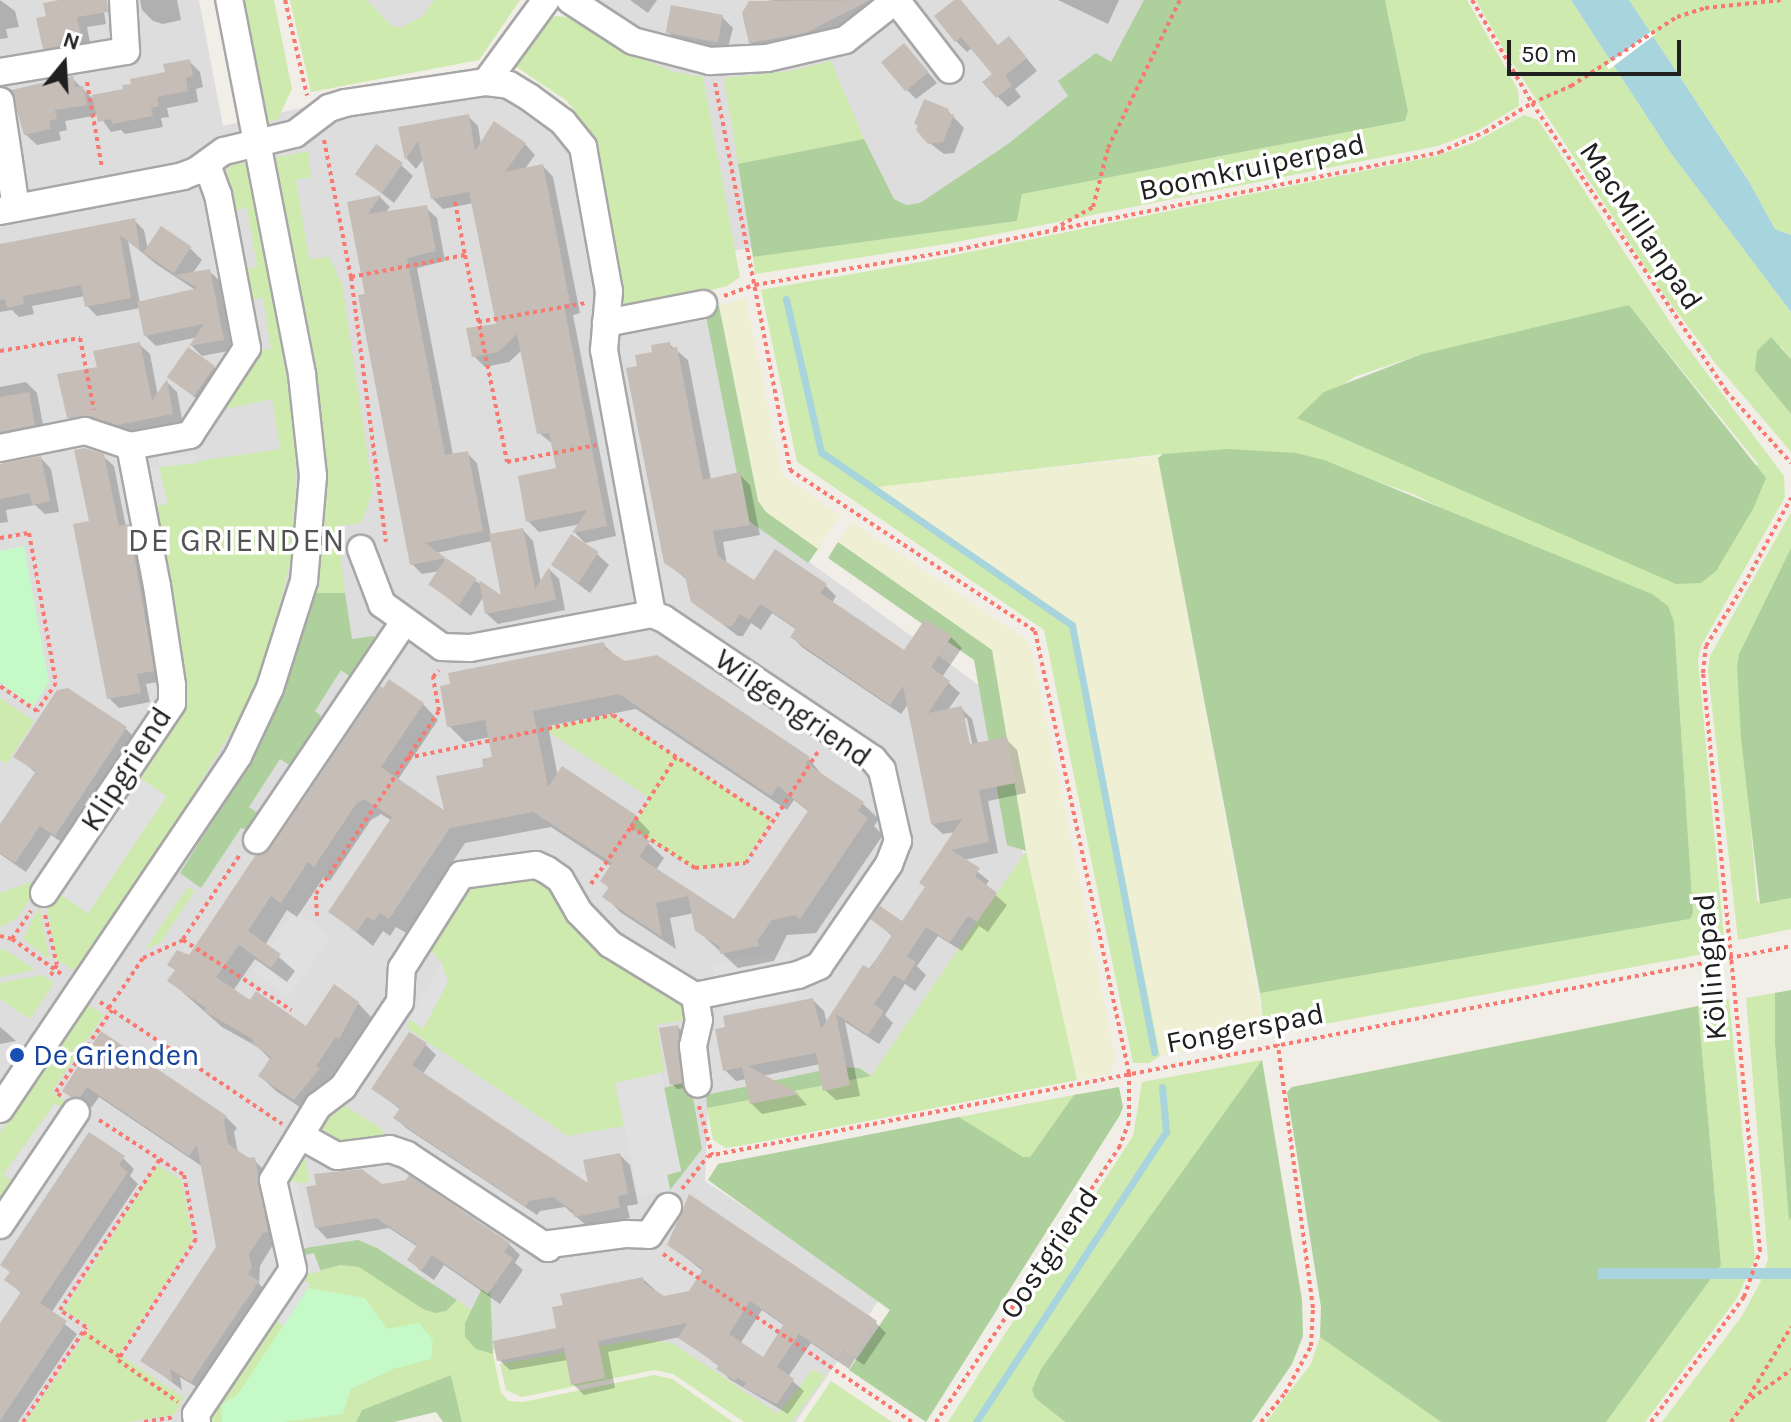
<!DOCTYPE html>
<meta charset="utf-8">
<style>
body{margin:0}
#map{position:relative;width:1791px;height:1422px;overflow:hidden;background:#f1ede7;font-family:Karla,sans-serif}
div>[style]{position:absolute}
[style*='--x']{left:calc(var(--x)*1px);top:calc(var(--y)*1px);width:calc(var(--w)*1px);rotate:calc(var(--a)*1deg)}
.residential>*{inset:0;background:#dedddd}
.farmland>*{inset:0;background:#eeefd3}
.grass>*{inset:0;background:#ceeaae}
.forest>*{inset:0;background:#add09c}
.park>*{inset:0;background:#c5f9c7}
.parking>*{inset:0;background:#e0e0e0;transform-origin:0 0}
.water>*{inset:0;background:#a8d4de;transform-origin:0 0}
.pier>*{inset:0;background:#fff;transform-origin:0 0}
.shadow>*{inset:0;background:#0003}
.stream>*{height:7px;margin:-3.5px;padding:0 3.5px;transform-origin:3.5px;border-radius:3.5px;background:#a8d4de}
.building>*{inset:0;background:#c6bdb6;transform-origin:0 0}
.path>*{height:4px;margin-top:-2px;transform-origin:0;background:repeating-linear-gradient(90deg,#f97870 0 4px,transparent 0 8px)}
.roads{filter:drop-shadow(2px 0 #a7a7a7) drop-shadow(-2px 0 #a7a7a7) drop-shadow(0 2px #a7a7a7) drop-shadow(0 -2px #a7a7a7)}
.minor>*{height:26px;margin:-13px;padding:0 13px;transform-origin:13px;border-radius:13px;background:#fff}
.dots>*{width:22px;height:22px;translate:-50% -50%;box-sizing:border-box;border:4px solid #fff;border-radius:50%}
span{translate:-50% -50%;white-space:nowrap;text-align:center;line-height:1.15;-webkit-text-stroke:7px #fff;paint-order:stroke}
.street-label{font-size:30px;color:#202020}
.transit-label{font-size:30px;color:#164399}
.left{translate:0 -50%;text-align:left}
.neighbourhood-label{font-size:32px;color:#535353;letter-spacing:2px}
.north{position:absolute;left:24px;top:24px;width:80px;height:80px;-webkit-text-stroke:6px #fff;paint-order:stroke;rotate:18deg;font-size:22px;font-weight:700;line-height:32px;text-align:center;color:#202020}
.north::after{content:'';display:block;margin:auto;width:28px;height:36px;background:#202020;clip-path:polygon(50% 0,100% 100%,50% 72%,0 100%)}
.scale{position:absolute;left:1507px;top:40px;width:174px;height:36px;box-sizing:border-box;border:4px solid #202020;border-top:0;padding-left:10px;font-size:24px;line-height:28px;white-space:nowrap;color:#202020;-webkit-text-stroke:6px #fff;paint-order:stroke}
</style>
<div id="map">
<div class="residential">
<i style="clip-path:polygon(0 0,199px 0,223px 126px,495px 63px,574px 135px,611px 336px,732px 315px,793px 550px,980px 686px,1028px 872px,863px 1098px,708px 1110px,705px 1181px,881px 1297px,796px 1422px,746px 1422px,655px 1361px,507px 1368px,460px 1303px,191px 1422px,0 1422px)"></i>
<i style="clip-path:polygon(302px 0,484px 0,323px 68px)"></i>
<i style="clip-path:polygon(539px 0,1148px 0,1109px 78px,921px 217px,721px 253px,648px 60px)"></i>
</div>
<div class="farmland">
<i style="clip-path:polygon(746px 298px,782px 475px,840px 516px,818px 549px,765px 512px,758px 501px,719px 306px)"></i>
<i style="clip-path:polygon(1161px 456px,1158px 458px,1265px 1035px,1160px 1056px,1074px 624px,875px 487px)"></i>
<i style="clip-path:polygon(852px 522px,1027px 640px,1031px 647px,1111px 1034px,1115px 1062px,1109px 1074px,1077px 1080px,1026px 851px,992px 650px,838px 542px)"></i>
</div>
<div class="grass">
<i style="clip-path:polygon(236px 0,274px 0,292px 89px,277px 120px,268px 122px)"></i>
<i style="clip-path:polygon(290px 0,367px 0,392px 26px,401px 28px,424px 15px,434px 0,520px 0,479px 60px,311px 92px)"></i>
<i style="clip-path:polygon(1385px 0,1467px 0,1518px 90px,1519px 106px,1479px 130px,1438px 146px,952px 243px,755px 274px,753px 257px,1017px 221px,1022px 194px,1405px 121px,1408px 111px)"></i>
<i style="clip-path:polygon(1476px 0,1571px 0,1670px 152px,1791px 312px,1791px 359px,1781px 346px,1755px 369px,1791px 414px,1791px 452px,1716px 364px,1657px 285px,1504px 50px)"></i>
<i style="clip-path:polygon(1629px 0,1791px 0,1791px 235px,1775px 229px,1748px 180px)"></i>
<i style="clip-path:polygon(555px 16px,567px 17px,621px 50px,674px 72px,703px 77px,740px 277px,727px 286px,625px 312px,605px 204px,582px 121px,567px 101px,512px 64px,540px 27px)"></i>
<i style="clip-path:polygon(831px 61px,864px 139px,738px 164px,724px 78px,789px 71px)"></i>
<i style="clip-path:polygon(evenodd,1524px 115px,1538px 120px,1679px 336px,1784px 476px,1785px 497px,1701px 646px,1698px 660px,1725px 950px,1265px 1035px,1260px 993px,1690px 919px,1693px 913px,1674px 622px,1413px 494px,1296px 453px,1164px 454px,877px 487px,1074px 623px,1160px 1056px,1149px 1063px,1133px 1063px,1044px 630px,797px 462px,761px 290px,926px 261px,1436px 156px,1473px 143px,1524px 115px,1629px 305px,1759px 465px,1359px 445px,1298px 418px,1354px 377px,1422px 354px,1629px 305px)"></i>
<i style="clip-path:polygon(309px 151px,311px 177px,296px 180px,309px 259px,329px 257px,342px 284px,373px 491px,361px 523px,337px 526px,345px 593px,315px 593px,326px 448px,274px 158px)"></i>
<i style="clip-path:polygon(248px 163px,281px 338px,297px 453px,292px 555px,270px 643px,246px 707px,144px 875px,77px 972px,56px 959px,46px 902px,54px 889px,88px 914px,166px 796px,137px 776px,180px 708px,152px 507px,159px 467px,280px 449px,272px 399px,221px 410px,257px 350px,271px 349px,263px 298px,245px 300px,239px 270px,257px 267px,247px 208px,227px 212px,223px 179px,231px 165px)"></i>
<i style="clip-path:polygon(1791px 512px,1791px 548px,1739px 654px,1737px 665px,1757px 900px,1760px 904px,1791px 898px,1791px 929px,1738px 940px,1708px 671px,1710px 656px)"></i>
<i style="clip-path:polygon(0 698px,34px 721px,6px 764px,0 760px)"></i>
<i style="clip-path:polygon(613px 715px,772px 819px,743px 863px,693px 869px,632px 827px,650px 798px,544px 729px)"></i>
<i style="clip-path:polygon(1026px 851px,1077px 1080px,745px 1145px,726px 1148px,713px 1140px,707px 1108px,871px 1076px)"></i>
<i style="clip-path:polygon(521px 873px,546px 884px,690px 1004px,686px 1020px,657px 1024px,664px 1072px,616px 1083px,624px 1126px,568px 1136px,407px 1028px,409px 1019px,422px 1028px,448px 982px,441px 962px,430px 949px,429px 933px,464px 881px)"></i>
<i style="clip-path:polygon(34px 881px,36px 890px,17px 918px,0 927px,0 893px)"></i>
<i style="clip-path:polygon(188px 887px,195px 891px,160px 943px,145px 949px)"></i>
<i style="clip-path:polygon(39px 907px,50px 960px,23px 939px)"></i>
<i style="clip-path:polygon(0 949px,8px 951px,35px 970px,0 977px)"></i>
<i style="clip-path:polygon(42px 975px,54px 983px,30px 1019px,0 999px,0 983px)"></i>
<i style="clip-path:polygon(1775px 993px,1775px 1044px,1791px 1218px,1791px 1422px,1662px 1422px,1742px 1316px,1760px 1283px,1768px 1259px,1746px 998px)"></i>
<i style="clip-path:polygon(1729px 999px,1755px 1259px,1737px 1298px,1645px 1422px,1606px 1422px,1721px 1265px,1698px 1006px)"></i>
<i style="clip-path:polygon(85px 1003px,104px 1015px,52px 1091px,72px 1107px,69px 1113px,54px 1104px,6px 1177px,19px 1186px,0 1213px,0 1134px)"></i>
<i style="clip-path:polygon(1262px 1060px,1041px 1369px,1035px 1398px,1065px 1422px,948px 1422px,1133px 1136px,1142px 1082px)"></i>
<i style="clip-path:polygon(1074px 1095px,1030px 1157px,1023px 1158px,959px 1117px)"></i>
<i style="clip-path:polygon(345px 1106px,382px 1129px,384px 1138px,340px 1149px,316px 1132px,320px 1124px)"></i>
<i style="clip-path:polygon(304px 1156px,310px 1182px,280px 1184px,296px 1161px)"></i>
<i style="clip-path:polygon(158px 1165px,181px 1180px,193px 1239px,119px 1354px,184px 1398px,174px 1415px,126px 1422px,26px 1422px,90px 1327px,64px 1310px)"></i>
<i style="clip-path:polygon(340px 1265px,359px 1267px,375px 1275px,423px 1309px,435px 1313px,446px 1311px,457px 1300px,471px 1310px,465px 1323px,476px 1349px,493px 1354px,501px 1393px,509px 1401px,523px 1402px,654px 1375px,672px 1379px,733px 1422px,462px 1422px,451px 1375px,362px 1410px,356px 1422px,207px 1422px,209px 1404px,303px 1275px)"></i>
<i style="clip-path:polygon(1320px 1337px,1441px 1422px,1266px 1422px,1311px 1364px)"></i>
<i style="clip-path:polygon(641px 1339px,672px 1343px,778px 1414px,813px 1369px,825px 1376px,792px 1422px,744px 1422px,673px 1374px,654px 1370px,522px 1397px,506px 1390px,500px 1364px)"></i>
<i style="clip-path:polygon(831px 1381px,892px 1422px,803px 1422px)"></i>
</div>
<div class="forest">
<i style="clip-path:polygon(1144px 0,1385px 0,1408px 111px,1405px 121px,1022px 194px,1017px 221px,753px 257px,738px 164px,864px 139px,894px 199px,906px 205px,920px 203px,1008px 144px,1068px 96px,1058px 81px,1096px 53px,1111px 62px)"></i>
<i style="clip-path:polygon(1629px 305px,1766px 478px,1753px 509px,1716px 571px,1701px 583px,1676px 584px,1297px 418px,1324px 392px,1422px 354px)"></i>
<i style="clip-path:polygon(719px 306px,758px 501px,766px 512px,818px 549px,808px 563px,746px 519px,705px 311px)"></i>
<i style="clip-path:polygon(1771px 337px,1791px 359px,1791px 414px,1755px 370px,1757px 351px)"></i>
<i style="clip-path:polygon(1228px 449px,1296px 453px,1324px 460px,1652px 594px,1668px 606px,1674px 622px,1693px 913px,1690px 919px,1260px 993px,1158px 458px,1163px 454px)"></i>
<i style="clip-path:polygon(838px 542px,992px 650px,1026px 851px,1007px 845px,974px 660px,828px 558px)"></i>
<i style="clip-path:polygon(1791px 548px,1791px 898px,1760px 904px,1741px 738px,1737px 665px,1739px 654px)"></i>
<i style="clip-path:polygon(315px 593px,345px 593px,352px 639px,374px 636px,376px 645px,356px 681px,341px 670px,315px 711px,327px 721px,297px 770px,280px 759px,249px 807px,265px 818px,256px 832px,241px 828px,201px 888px,180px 873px,253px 757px,291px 672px)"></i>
<i style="clip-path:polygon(1791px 990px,1791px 1218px,1789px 1220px,1775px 1044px,1775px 993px)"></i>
<i style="clip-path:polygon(1698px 1006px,1721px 1265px,1606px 1422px,1441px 1422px,1320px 1337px,1321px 1307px,1287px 1092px,1292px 1087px)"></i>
<i style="clip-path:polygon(1262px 1060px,1302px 1300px,1303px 1336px,1292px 1364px,1252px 1422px,1065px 1422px,1035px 1398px,1032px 1390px,1041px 1369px)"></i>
<i style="clip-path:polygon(838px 1067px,859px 1068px,871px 1076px,707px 1108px,706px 1095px)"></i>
<i style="clip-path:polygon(690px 1081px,702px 1149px,670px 1190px,667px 1174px,681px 1171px,664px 1088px)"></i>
<i style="clip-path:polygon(1119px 1087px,1123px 1107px,1120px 1115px,926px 1422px,849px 1370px,890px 1310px,708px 1180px,718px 1164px,959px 1117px,1023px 1157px,1030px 1157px,1074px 1095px)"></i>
<i style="clip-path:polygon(358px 1240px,377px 1248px,457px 1300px,446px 1311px,435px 1313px,423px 1309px,359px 1267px,340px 1265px,303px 1275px,298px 1249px)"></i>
<i style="clip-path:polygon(484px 1284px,490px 1285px,493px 1354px,476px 1349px,465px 1337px,465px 1323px)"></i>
<i style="clip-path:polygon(451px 1375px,462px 1422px,443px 1422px,436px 1412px,394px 1422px,356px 1422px,362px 1410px)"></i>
</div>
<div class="park">
<i style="clip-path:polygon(24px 546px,49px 682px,33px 707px,0 682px,0 551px)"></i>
<i style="clip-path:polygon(308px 1288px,365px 1298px,387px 1329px,419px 1323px,433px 1340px,431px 1359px,393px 1369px,351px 1389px,343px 1414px,283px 1422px,222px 1422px,221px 1405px,238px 1394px)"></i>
</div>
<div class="parking">
<i style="clip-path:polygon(196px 454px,197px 463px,159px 467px,168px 504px,152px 507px,144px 469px,159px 467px,158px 457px)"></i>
<i style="left:137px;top:776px;width:36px;height:141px;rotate:34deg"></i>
<i style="left:295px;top:911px;width:44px;height:74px;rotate:35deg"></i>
<i style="left:789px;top:950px;width:17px;height:78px;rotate:80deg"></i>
<i style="clip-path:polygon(441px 962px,448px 982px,423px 1029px,409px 1019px)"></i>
<i style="left:795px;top:982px;width:17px;height:76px;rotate:80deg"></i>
<i style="clip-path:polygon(661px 1073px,681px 1171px,667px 1175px,670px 1190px,639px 1197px,615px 1083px)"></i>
<i style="left:55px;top:1103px;width:17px;height:88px;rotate:36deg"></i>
<i style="clip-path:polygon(297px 1181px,308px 1248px,289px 1250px,275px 1185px)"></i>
<i style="clip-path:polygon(314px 1253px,321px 1272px,297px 1275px,310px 1284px,284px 1326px,264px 1312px,291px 1258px)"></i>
</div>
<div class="water">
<i style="clip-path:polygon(1571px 0,1629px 0,1748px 180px,1775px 229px,1791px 235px,1791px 312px,1670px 152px)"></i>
<i style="left:1791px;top:1268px;width:11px;height:193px;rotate:90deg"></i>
</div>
<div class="pier">
<i style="left:1653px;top:30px;width:5px;height:59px;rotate:53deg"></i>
</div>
<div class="shadow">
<i style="clip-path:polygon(0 0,15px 11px,19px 27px,6px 29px,8px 38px,0 39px)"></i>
<i style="clip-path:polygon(59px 0,102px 0,106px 24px,87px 27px,92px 53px,56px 59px,45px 48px,48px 18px)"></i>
<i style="clip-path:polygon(140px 0,177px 0,181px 20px,163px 24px,153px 21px,142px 10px)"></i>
<i style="clip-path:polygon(630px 0,657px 0,648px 13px)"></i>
<i style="clip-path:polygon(774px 0,892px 0,818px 43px,762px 53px,750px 42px,750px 3px)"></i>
<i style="clip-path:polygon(957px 0,999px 47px,1020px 50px,1037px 71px,1015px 89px,1021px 97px,1008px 107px,997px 96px,995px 74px,973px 47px,967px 52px,956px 41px)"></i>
<i style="clip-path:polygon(1058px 0,1119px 0,1108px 24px)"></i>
<i style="clip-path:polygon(722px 17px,733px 28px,726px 55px,679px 44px,668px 32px)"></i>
<i style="clip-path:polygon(914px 56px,937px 83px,916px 99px,906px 89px)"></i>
<i style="clip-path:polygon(189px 61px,200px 72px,203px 87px,196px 89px,198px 102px,167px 108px,169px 117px,161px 118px,163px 127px,125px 134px,121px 130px,111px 132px,99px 115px,65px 121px,67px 130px,59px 132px,61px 140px,37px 145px,25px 134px,72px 78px,96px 102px,167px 74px)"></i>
<i style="clip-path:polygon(948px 111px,964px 128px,954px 153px,944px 154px,922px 137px,917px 124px)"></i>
<i style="clip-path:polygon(468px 116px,478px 126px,481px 144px,525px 144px,535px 155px,524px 170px,543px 166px,553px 177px,580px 313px,573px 315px,616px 536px,585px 543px,575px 533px,581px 524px,539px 532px,528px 521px,558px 470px,553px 444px,539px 433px,522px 350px,509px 362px,485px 367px,474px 356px,498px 325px,474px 203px,443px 209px,432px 198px,424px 158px,416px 169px,407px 159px,400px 129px)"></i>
<i style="clip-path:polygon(401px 165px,413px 176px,394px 203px,358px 175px)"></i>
<i style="clip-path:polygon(evenodd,380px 197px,390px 207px,385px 213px,426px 208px,437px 218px,445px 261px,417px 268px,453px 455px,467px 453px,477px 463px,491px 536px,523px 530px,533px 541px,541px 583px,550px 570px,559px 579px,565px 610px,498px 624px,487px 614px,484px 596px,471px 616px,431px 585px,440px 571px,422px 574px,412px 564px,349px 203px,380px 197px,492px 541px,503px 600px,436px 553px,492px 541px)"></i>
<i style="clip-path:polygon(evenodd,134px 220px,144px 230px,148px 250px,191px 249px,202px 260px,192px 274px,209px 271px,220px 281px,233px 350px,202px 356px,192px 346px,198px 337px,156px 346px,145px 335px,140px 308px,97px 316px,87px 306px,85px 296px,32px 306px,34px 314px,19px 317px,12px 310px,0 312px,0 246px,134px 220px,128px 241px,156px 264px,197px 291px,140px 303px,128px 241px)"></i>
<i style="clip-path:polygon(139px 344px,150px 354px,158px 396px,167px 382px,177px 392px,183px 424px,132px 435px,79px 428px,68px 417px,99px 368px)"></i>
<i style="clip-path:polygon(evenodd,669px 344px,688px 360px,711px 480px,739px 474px,750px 485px,760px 535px,723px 542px,727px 565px,755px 583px,826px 586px,836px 596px,832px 603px,904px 652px,951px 637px,962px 648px,942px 677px,960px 693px,947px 711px,961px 708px,972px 719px,978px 744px,1006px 739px,1017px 750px,1026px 793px,988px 801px,998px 853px,963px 860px,989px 881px,985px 886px,1007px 905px,988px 932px,979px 926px,962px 951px,938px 936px,917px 966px,926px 975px,915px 991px,905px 984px,885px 1015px,893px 1023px,879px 1044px,845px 1022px,860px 1096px,836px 1100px,825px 1090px,820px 1064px,762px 1076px,798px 1095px,807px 1105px,762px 1114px,751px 1103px,746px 1079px,736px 1081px,725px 1070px,813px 1000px,824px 1011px,827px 1024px,893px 937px,873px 919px,902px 924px,926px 888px,955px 832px,943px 834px,932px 824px,908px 704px,901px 714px,803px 648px,792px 637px,797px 630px,772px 613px,761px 630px,751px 623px,743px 636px,738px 636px,692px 601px,687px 580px,666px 562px,639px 368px,669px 344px,963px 718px,967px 718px,974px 753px,970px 754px,963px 718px)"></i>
<i style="clip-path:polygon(214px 367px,225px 378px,206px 406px,170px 378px)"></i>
<i style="clip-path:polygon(26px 382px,37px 393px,45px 435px,0 447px,0 387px)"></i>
<i style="clip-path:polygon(103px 456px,114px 466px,126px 527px,138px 536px,163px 681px,146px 684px,150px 702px,119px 708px,109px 698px,92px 522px)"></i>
<i style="clip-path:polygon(41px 458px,51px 469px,59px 512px,45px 514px,35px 505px,6px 510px,8px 522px,0 523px,0 465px)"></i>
<i style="clip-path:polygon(597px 554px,609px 565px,590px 593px,553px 565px)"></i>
<i style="clip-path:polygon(evenodd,603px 644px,618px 658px,809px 759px,823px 776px,863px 804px,879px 819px,874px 826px,883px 835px,816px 933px,787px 935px,774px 961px,738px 968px,697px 930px,694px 913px,670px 918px,676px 949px,620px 912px,605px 896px,610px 889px,602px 881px,612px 867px,551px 827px,465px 843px,406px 933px,396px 927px,390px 936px,383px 931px,373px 946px,331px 912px,392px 821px,381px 814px,371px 820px,330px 881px,324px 877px,297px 917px,287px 910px,265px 945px,295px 971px,287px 982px,255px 959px,233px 991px,306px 1029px,358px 1003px,373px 1019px,310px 1114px,276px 1091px,260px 1076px,271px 1060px,258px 1047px,222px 1027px,170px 981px,272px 851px,423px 704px,438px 720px,397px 781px,447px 815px,494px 759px,490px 737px,465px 742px,449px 726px,603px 644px,636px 709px,787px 810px,794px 800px,809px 812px,735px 922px,656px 870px,664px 858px,645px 840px,650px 832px,635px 816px,558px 777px,548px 726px,636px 709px)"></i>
<i style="clip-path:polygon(126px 729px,136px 739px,66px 845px,51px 835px,26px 872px,0 854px,0 827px,36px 773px,16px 756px)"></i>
<i style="clip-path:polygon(0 1027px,6px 1032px,16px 1041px,0 1044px)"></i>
<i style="clip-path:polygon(678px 1027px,683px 1032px,686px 1088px,677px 1089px,672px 1084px)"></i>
<i style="clip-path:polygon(102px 1034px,226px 1117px,237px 1128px,234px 1132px,238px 1153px,254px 1160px,265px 1171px,274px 1243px,260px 1266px,259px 1284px,269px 1293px,203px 1391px,180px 1377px,182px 1390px,143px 1360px,218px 1248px,203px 1167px,99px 1097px,92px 1107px,84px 1107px,64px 1090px)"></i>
<i style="clip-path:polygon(425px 1044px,436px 1055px,422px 1075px,590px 1187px,620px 1155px,630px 1165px,638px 1204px,627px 1206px,630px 1218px,587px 1226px,565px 1207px,540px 1211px,537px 1215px,406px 1128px,396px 1118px,401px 1110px,374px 1089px)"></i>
<i style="clip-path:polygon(123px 1158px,134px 1169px,130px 1176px,138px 1184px,51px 1313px,77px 1334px,18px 1422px,0 1422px,0 1327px,22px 1294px,7px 1280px,11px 1273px,3px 1265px)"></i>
<i style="clip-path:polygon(407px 1181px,509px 1244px,520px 1255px,515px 1263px,523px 1270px,500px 1304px,444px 1265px,434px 1280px,421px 1271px,410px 1260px,418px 1247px,389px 1228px,327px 1239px,316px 1227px,381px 1186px)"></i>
<i style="clip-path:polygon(evenodd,670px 1245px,875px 1322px,886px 1333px,864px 1365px,855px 1359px,849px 1369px,811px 1343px,788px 1377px,804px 1391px,788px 1414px,729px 1379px,720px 1367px,680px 1337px,608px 1352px,615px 1388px,584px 1395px,573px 1384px,568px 1360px,510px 1370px,499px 1360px,559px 1330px,643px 1279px,664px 1298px,690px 1293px,704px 1272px,670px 1245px,762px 1310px,785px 1326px,763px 1360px,740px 1344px,762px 1310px)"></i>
</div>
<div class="stream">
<i style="--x:786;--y:299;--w:157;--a:77.1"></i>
<i style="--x:821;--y:452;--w:305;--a:34.6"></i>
<i style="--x:1072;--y:625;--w:435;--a:79.1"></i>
<i style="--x:976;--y:1422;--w:347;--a:-56.8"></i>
<i style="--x:1166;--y:1132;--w:45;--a:-95.1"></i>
</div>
<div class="building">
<i style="clip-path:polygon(59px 0,107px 0,108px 12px,77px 17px,82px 42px,43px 49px,36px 18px,46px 16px,43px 3px)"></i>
<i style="clip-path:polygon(870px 0,806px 33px,749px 43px,742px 13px,749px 1px)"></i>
<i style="clip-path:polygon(954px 0,961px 0,998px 45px,1009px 36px,1027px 58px,1005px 76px,1012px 85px,996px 98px,982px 82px,992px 74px,961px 37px,955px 42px,934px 16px)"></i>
<i style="left:671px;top:5px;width:53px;height:28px;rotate:11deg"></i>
<i style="left:904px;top:43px;width:38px;height:30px;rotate:50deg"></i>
<i style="clip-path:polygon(190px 59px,193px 76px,186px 78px,188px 91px,157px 97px,159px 106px,151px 108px,153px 116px,112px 124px,111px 119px,98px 122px,92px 95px,123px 89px,122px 85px,131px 84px,130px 79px,165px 72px,163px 64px)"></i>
<i style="clip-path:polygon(73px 76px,75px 87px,83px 86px,87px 105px,55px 110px,57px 119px,49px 121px,51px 129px,24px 135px,11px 90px)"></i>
<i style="clip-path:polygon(924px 99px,949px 109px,948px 113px,954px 115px,943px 142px,928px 144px,916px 130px,918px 125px,914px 124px)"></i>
<i style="clip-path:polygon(469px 114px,475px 151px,494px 121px,526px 143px,505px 172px,543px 164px,570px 303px,564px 305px,607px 526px,572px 533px,587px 510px,526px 522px,518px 476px,556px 468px,549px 433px,537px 434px,517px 334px,498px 352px,472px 357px,466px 328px,496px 324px,469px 192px,431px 199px,418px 141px,405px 160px,398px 127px)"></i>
<i style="left:376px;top:144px;width:33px;height:37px;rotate:35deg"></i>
<i style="clip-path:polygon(381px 195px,368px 214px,427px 205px,436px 251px,407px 258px,445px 455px,468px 451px,483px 531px,425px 543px,446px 558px,410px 565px,358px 295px,365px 294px,347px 202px)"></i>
<i style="clip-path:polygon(135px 218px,140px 251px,120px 235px,131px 298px,85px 307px,81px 285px,23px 296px,24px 304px,7px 308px,5px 299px,0 300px,0 244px)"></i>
<i style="left:161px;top:226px;width:37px;height:32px;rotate:34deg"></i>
<i style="clip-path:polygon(210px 269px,224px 340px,189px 346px,204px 324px,144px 336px,137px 302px,198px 288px,175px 275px)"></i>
<i style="clip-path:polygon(140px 342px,152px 401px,167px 379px,173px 414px,118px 425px,89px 416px,67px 418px,57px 374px,97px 367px,93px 351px)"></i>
<i style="clip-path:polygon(670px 342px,671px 348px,677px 347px,703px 480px,740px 472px,750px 525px,713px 531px,718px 556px,754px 580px,775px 549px,827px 584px,820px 593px,904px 650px,925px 619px,952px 636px,931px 667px,950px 681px,928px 713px,962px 706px,970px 744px,1007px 737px,1016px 783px,979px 790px,989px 842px,951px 850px,980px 868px,975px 876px,997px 893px,977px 922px,968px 916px,950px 942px,926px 927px,907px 956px,916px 962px,904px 981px,894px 975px,874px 1004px,884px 1011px,868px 1035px,836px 1014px,850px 1085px,823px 1091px,816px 1053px,748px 1066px,799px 1094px,750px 1104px,742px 1067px,723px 1071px,715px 1029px,725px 1027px,723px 1016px,813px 998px,821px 1029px,863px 965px,870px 969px,892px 935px,870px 919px,880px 906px,902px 921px,925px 887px,919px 883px,962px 819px,931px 824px,903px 686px,890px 705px,790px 637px,796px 628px,760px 604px,749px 620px,740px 614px,732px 626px,725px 626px,691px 602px,685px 577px,664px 563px,626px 368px,637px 366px,635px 355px,652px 352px,651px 345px)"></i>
<i style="left:188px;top:347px;width:33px;height:37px;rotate:35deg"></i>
<i style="clip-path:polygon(29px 392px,35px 425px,0 432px,0 397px)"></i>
<i style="clip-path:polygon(84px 448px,104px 454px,119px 526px,129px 524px,154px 671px,137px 674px,141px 693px,107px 699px,73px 524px,89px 521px,74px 450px)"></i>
<i style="clip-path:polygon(41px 456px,50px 501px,32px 505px,30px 493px,0 499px,0 464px)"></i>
<i style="clip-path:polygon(523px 528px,535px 589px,549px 567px,556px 600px,485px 614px,479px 580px,501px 595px,489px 534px)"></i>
<i style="left:571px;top:534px;width:33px;height:37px;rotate:33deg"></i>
<i style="left:446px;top:558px;width:37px;height:32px;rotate:34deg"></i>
<i style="clip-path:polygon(evenodd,604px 642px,605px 648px,625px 661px,657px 655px,810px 757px,806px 763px,864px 802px,858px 811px,868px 818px,800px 919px,795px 915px,772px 920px,758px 940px,759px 946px,720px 954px,719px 946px,695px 931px,688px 896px,656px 903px,662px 937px,602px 897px,609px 887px,600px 881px,612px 863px,533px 812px,450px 828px,389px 919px,380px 913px,374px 921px,367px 917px,357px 932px,328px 912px,392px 817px,364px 799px,356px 804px,314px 867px,308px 862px,281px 903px,271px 896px,248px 931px,281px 954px,271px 968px,239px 945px,216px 977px,250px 1000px,256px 991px,306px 1026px,334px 984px,359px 1002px,339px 1039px,336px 1037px,316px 1066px,320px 1068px,294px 1100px,258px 1076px,271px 1057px,252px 1044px,254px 1040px,204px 1011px,206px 1008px,167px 981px,175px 970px,167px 965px,177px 950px,189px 955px,255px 856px,270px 849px,380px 686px,383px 688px,389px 679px,424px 703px,381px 767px,444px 810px,436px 776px,483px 767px,482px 759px,492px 757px,485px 720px,447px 727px,440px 686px,450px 684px,448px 673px,604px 642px,619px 694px,771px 796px,778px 786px,808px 811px,734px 919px,639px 857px,650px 841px,629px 826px,636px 815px,562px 766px,548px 787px,533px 711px,619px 694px)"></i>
<i style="clip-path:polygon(68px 688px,127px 727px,55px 836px,40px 826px,15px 863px,0 853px,0 824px,36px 771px,13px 757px,57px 690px)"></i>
<i style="clip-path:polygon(678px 1025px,682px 1083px,670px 1085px,659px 1028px)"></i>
<i style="clip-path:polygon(101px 1031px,227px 1116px,224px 1120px,228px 1144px,249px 1158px,255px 1157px,268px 1232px,263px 1233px,249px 1254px,252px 1268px,248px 1274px,259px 1281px,191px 1382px,170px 1369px,173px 1382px,140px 1361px,216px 1247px,197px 1145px,189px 1156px,87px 1087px,80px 1097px,71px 1097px,62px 1091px)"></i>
<i style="clip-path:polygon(409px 1032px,427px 1043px,412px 1065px,588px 1183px,583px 1160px,620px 1153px,628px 1194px,618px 1196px,620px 1208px,574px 1217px,573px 1211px,553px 1197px,529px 1201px,526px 1207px,393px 1118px,400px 1108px,371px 1089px)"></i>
<i style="clip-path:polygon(89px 1132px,125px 1156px,119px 1165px,128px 1172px,40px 1303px,67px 1321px,0 1421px,0 1323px,21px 1292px,4px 1280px,10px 1272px,0 1265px)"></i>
<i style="clip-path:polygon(362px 1169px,382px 1184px,406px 1180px,409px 1175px,510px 1243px,504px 1252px,513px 1258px,488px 1294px,432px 1255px,422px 1270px,407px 1260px,417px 1245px,376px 1218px,315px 1228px,306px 1187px,316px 1185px,314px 1174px)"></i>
<i style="clip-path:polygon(evenodd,689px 1194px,877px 1321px,853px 1356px,844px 1350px,838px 1360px,799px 1334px,777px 1367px,794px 1379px,777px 1404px,743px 1387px,746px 1383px,738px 1378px,735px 1381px,716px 1369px,719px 1365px,678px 1338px,687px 1323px,598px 1341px,605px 1378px,571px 1385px,564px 1348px,497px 1361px,493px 1341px,556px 1328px,552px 1307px,563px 1305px,560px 1294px,643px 1277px,644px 1283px,664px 1296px,689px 1291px,703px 1269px,667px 1245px,689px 1194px,750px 1301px,784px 1324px,763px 1357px,729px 1334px,750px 1301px)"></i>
</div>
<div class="path">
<i style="--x:285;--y:0;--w:98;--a:77"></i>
<i style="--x:1472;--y:0;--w:119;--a:59.8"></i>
<i style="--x:1532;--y:103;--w:347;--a:56"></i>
<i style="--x:1726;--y:391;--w:97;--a:47.9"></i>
<i style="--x:87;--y:82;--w:87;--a:80.1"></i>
<i style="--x:715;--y:83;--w:394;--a:79"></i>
<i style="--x:790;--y:470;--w:293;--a:33.3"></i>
<i style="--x:1035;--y:631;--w:452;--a:78"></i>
<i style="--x:1129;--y:1073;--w:49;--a:90"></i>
<i style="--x:1129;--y:1122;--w:26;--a:111"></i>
<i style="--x:1120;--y:1146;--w:332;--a:123.7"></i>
<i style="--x:324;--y:140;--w:140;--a:78.9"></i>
<i style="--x:351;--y:277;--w:267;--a:82.5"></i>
<i style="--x:455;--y:202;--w:54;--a:79.3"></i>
<i style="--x:1054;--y:229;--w:45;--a:-29.4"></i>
<i style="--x:1093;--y:207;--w:61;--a:-75.7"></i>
<i style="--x:1108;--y:148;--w:165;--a:-64.1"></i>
<i style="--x:351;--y:277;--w:116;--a:-10.9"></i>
<i style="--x:465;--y:255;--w:211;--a:78.5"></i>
<i style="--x:507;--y:462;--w:91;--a:-10.8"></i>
<i style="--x:724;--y:296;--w:33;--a:-20"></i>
<i style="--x:755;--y:285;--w:199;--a:-9.8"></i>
<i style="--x:951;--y:251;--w:499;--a:-11.4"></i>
<i style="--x:1440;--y:152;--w:49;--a:-24"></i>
<i style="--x:1485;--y:132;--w:55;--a:-31.7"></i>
<i style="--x:1532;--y:103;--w:43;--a:-23.6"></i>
<i style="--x:1571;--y:86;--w:126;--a:-33.1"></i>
<i style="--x:1677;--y:17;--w:29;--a:-18"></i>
<i style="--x:1705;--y:8;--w:76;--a:-6"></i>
<i style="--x:478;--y:322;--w:110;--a:-10"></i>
<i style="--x:0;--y:351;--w:81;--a:-9.2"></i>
<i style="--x:80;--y:338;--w:73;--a:79"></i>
<i style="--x:0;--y:538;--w:29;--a:-10"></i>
<i style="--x:29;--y:533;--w:152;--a:79.8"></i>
<i style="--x:56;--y:683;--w:34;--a:124"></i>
<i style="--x:37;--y:711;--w:45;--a:-146"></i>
<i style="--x:407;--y:758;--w:210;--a:-11.8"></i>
<i style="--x:613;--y:715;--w:192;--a:33.5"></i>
<i style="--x:631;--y:827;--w:83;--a:-57.3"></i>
<i style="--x:591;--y:884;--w:70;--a:-54.9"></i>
<i style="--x:631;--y:827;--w:76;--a:32.6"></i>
<i style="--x:695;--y:868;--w:51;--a:-5.6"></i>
<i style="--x:746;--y:863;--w:135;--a:-57.1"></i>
<i style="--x:45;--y:915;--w:51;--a:76.5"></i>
<i style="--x:57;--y:965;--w:13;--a:122"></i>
<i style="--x:317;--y:916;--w:22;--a:-93"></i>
<i style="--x:316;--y:894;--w:220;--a:-56.1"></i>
<i style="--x:439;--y:711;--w:35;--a:-100"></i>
<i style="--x:433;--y:677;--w:9;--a:-49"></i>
<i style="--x:0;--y:936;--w:12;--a:14"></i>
<i style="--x:12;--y:939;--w:64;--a:35.4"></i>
<i style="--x:12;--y:939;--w:34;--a:-56"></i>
<i style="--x:183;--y:939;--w:104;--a:-56"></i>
<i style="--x:100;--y:1002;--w:219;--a:33.8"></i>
<i style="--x:109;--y:1008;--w:60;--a:-55.8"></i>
<i style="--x:143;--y:958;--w:44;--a:-24.2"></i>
<i style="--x:183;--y:940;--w:129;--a:32.9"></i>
<i style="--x:61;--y:1096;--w:6;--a:-141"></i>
<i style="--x:56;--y:1092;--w:99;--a:-55.7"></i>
<i style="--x:699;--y:1106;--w:51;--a:75.1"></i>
<i style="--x:99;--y:1120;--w:101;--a:32.9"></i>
<i style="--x:184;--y:1175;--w:65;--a:79.4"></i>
<i style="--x:196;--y:1239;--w:144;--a:122.8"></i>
<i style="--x:118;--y:1360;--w:73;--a:35"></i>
<i style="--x:682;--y:1189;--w:42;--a:-51.8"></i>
<i style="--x:708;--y:1156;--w:1103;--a:-10.97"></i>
<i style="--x:663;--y:1254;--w:300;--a:34"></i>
<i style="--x:83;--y:1332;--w:45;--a:34"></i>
<i style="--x:1745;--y:1403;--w:89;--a:-58.8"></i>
<i style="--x:23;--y:1422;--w:114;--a:-56.4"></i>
<i style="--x:86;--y:1327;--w:31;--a:-147"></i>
<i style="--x:60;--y:1310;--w:181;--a:-56.5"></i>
<i style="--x:144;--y:1422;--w:30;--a:-9"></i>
<i style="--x:1261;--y:1422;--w:38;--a:-50"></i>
<i style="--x:1285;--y:1393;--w:54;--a:-61"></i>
<i style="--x:1311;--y:1346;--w:38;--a:-87"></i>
<i style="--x:1313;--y:1308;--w:266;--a:-97.6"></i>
<i style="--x:1651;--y:1422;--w:156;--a:-53.4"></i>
<i style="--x:1744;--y:1297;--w:49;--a:-70.8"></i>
<i style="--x:1760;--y:1251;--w:581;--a:-95.63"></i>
<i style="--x:1703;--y:673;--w:27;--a:-84"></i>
<i style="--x:1706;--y:646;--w:72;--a:-58.1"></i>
<i style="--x:1744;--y:585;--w:99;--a:-61.6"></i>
<i style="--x:1731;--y:1422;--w:24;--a:-54"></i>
<i style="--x:1745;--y:1403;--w:57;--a:-35.7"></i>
</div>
<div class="roads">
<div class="minor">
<i style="--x:570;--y:0;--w:75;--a:33.1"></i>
<i style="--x:633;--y:41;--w:80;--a:14.6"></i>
<i style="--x:710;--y:61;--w:57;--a:-3"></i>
<i style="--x:767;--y:58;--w:80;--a:-13"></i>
<i style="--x:845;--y:40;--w:65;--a:-38.1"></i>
<i style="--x:896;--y:0;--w:88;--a:52.4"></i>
<i style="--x:0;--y:72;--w:128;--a:-9.5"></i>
<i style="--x:126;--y:51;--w:51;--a:-93.4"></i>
<i style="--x:486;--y:82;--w:102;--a:-53.8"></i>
<i style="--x:0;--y:101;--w:108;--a:81.5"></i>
<i style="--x:0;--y:211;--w:186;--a:-10.8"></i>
<i style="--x:183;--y:176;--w:14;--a:-21"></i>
<i style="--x:196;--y:171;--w:34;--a:-36"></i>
<i style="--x:224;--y:151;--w:73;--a:-13.5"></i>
<i style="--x:295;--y:134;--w:43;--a:-37.4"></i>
<i style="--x:329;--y:108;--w:17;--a:-17"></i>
<i style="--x:345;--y:103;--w:143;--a:-8.5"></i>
<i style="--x:486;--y:82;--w:23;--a:7"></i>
<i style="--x:509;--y:85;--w:23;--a:31"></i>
<i style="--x:529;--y:97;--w:42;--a:36.3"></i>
<i style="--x:563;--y:122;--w:32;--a:51"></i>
<i style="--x:583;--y:147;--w:146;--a:79.8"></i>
<i style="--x:609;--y:291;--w:59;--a:94.8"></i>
<i style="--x:604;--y:350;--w:268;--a:79.7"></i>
<i style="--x:606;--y:323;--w:99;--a:-11.1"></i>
<i style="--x:0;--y:448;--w:87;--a:-11.3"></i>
<i style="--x:85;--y:431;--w:47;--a:18.4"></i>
<i style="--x:130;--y:446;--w:61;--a:-10.4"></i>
<i style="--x:190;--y:435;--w:104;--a:-56.8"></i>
<i style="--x:247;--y:348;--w:156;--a:-100.7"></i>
<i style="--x:218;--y:195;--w:33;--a:-110"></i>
<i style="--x:257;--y:840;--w:263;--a:-56"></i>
<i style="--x:44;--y:893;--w:229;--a:-56"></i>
<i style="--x:172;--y:703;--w:18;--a:-90"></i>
<i style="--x:172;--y:685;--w:100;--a:-98.6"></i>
<i style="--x:157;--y:586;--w:143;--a:-100.9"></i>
<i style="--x:695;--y:996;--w:24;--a:81"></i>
<i style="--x:699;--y:1020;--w:27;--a:103"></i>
<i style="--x:693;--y:1046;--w:38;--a:83"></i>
<i style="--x:0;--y:1109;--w:426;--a:-56"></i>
<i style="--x:238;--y:756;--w:75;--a:-64.8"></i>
<i style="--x:270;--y:688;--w:112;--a:-72.4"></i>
<i style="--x:304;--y:581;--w:105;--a:-85.1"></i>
<i style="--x:313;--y:476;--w:103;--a:-96.2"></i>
<i style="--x:302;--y:374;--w:381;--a:-101"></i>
<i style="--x:301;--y:1136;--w:41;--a:29.1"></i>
<i style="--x:337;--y:1156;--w:53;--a:-7.5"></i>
<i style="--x:390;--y:1149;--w:18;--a:19"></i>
<i style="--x:407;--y:1155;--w:169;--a:33.4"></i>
<i style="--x:548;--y:1248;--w:4;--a:-63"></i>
<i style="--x:550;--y:1244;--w:77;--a:-7.5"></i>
<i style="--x:626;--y:1234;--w:23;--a:2"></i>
<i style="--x:649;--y:1235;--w:34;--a:-56"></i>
<i style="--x:0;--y:1225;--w:136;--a:-56.1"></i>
<i style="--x:197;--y:1422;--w:8;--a:-97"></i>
<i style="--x:196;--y:1414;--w:174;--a:-56.2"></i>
<i style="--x:293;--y:1269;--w:91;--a:-102.7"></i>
<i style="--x:273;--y:1180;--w:87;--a:-58.7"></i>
<i style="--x:318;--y:1106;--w:31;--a:-37"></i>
<i style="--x:343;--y:1087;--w:102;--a:-56.2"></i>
<i style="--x:400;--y:1002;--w:34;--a:-87"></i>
<i style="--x:402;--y:968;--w:110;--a:-57.6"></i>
<i style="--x:461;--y:875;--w:76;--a:-7.6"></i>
<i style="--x:536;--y:865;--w:12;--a:24"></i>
<i style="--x:547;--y:870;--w:16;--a:35"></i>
<i style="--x:560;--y:879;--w:38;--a:60"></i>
<i style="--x:579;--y:912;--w:45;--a:45.9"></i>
<i style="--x:610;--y:944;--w:100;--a:31.5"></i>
<i style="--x:695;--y:996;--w:105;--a:-11.5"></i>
<i style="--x:798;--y:975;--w:23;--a:-23"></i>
<i style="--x:819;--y:966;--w:124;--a:-55.5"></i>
<i style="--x:889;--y:864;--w:25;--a:-69"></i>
<i style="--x:898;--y:841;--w:73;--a:-102.7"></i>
<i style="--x:882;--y:770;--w:14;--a:-129"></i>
<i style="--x:873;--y:759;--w:252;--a:-146.2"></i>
<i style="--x:664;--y:619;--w:13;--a:-157"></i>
<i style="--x:652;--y:614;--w:185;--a:169.4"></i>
<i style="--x:470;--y:648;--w:28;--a:-178"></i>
<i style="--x:442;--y:647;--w:74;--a:-144.4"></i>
<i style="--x:382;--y:604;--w:59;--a:-110.9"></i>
</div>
</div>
<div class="dots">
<i style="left:17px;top:1055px;background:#1a4fb4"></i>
</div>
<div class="street-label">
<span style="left:1252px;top:167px;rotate:-12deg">Boomkruiperpad</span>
<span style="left:1641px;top:226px;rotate:56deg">MacMillanpad</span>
<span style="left:793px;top:708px;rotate:35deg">Wilgengriend</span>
<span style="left:126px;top:769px;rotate:-57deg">Klipgriend</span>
<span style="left:1710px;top:967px;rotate:-95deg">Köllingpad</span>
<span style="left:1245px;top:1028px;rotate:-11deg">Fongerspad</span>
<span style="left:1049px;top:1253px;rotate:-56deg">Oostgriend</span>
</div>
<div class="transit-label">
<span class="left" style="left:33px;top:1055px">De Grienden</span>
</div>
<div class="neighbourhood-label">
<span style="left:237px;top:541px">DE GRIENDEN</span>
</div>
<div class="north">N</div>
<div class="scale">50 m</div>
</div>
